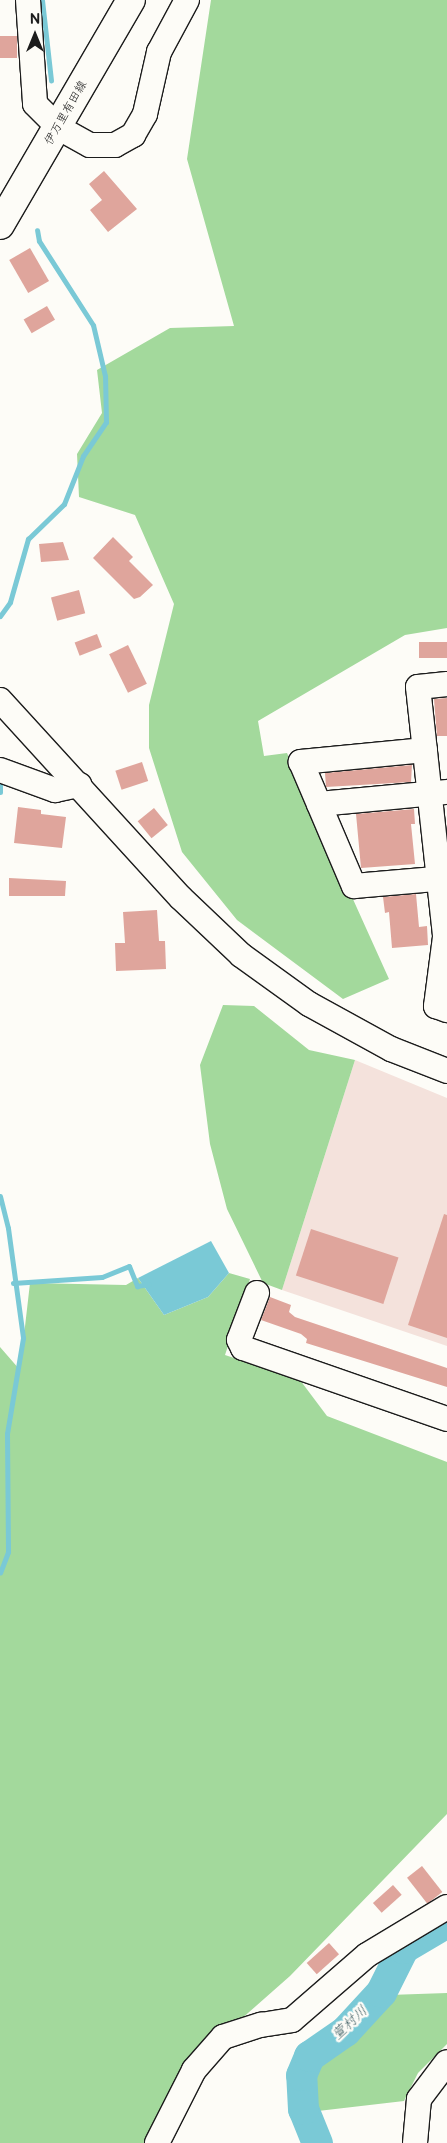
<!DOCTYPE html>
<meta charset="utf-8">
<style>
body{margin:0}
#map{position:relative;width:447px;height:2143px;overflow:hidden;background:#fdfcf7;font-family:"Balsamiq Sans","Klee One",sans-serif}
div>[style]{position:absolute}
[style*='--x']{left:calc(var(--x)*1px);top:calc(var(--y)*1px);width:calc(var(--w)*1px);rotate:calc(var(--a)*1deg)}
.built>*{inset:0;background:#f4e2dc}
.green>*{inset:0;background:#a3d99c}
.water>*{inset:0;background:#7ac9d6}
.stream>*{height:5px;margin:-2.5px;padding:0 2.5px;transform-origin:2.5px;border-radius:2.5px;background:#7ac9d6}
.river>*{height:31px;margin:-15.5px;padding:0 15.5px;transform-origin:15.5px;border-radius:15.5px;background:#7ac9d6}
.building>*{inset:0;background:#dfa59c;transform-origin:0 0}
.roads{filter:drop-shadow(1px 0 #1c1c1c) drop-shadow(-1px 0 #1c1c1c) drop-shadow(0 1px #1c1c1c) drop-shadow(0 -1px #1c1c1c)}
.minor>*{height:24px;margin:-12px;padding:0 12px;transform-origin:12px;border-radius:12px;background:#fdfcf7}
.major>*{height:28px;margin:-14px;padding:0 14px;transform-origin:14px;border-radius:14px;background:#fdfcf7}
span{translate:-50% -50%;white-space:nowrap;text-align:center;line-height:1.15;-webkit-text-stroke:5px #fdfcf7;paint-order:stroke}
.street-label{font-size:12px;color:#1c1c1c}
.water-label{font-size:14px;color:#426166;font-style:italic}
.north{position:absolute;left:10px;top:10px;width:50px;height:50px;-webkit-text-stroke:4px #fdfcf7;paint-order:stroke;rotate:0deg;font-size:14px;font-weight:700;line-height:20px;text-align:center;color:#1c1c1c}
.north::after{content:'';display:block;margin:auto;width:18px;height:22px;background:#1c1c1c;clip-path:polygon(50% 0,100% 100%,50% 72%,0 100%)}
</style>
<div id="map">
<div class="built">
<i style="clip-path:polygon(355px 1060px,447px 1098px,447px 1346px,282px 1290px)"></i>
</div>
<div class="green">
<i style="clip-path:polygon(211px 0,447px 0,447px 628px,405px 635px,258px 721px,264px 756px,287px 753px,389px 979px,343px 999px,237px 920px,182px 852px,149px 748px,149px 705px,174px 604px,135px 515px,79px 497px,77px 454px,102px 413px,97px 370px,170px 328px,234px 326px,187px 159px)"></i>
<i style="clip-path:polygon(223px 1005px,254px 1006px,309px 1050px,355px 1060px,282px 1290px,263px 1283px,227px 1209px,210px 1144px,200px 1065px)"></i>
<i style="clip-path:polygon(229px 1273px,250px 1279px,225px 1355px,300px 1380px,327px 1416px,447px 1462px,447px 1814px,290px 1976px,191px 2063px,146px 2143px,0 2143px,0 1347px,20px 1370px,30px 1283px,126px 1285px,138px 1278px,164px 1315px,208px 1297px)"></i>
<i style="clip-path:polygon(447px 1993px,447px 2044px,418px 2073px,404px 2101px,318px 2111px,311px 2080px,320px 2059px,357px 2034px,389px 1995px)"></i>
</div>
<div class="water">
<i style="clip-path:polygon(211px 1241px,229px 1273px,208px 1297px,164px 1315px,138px 1278px)"></i>
</div>
<div class="stream">
<i style="--x:42;--y:0;--w:81;--a:83.6"></i>
<i style="--x:0;--y:616;--w:17;--a:-54"></i>
<i style="--x:10;--y:602;--w:66;--a:-74.1"></i>
<i style="--x:28;--y:539;--w:50;--a:-44.2"></i>
<i style="--x:64;--y:504;--w:52;--a:-68.4"></i>
<i style="--x:83;--y:456;--w:41;--a:-55.9"></i>
<i style="--x:106;--y:422;--w:46;--a:-91.2"></i>
<i style="--x:105;--y:376;--w:52;--a:-103.2"></i>
<i style="--x:93;--y:325;--w:100;--a:-122.7"></i>
<i style="--x:39;--y:241;--w:11;--a:-100"></i>
<i style="--x:0;--y:792;--w:14;--a:-90"></i>
<i style="--x:0;--y:1196;--w:33;--a:76"></i>
<i style="--x:8;--y:1228;--w:111;--a:82.2"></i>
<i style="--x:23;--y:1338;--w:97;--a:99.5"></i>
<i style="--x:7;--y:1434;--w:118;--a:89.5"></i>
<i style="--x:8;--y:1552;--w:22;--a:111"></i>
<i style="--x:13;--y:1283;--w:89;--a:-3.9"></i>
<i style="--x:102;--y:1277;--w:29;--a:-22"></i>
<i style="--x:129;--y:1266;--w:22;--a:68"></i>
<i style="--x:137;--y:1286;--w:12;--a:-9"></i>
</div>
<div class="river">
<i style="--x:317;--y:2143;--w:37;--a:-112"></i>
<i style="--x:303;--y:2109;--w:34;--a:-93"></i>
<i style="--x:301;--y:2075;--w:21;--a:-67"></i>
<i style="--x:309;--y:2056;--w:44;--a:-34.8"></i>
<i style="--x:345;--y:2031;--w:53;--a:-47.3"></i>
<i style="--x:381;--y:1992;--w:49;--a:-63.4"></i>
<i style="--x:403;--y:1948;--w:51;--a:-30.6"></i>
</div>
<div class="building">
<i style="left:0;top:36px;width:17px;height:22px"></i>
<i style="clip-path:polygon(104px 171px,137px 209px,108px 232px,90px 210px,102px 200px,89px 184px)"></i>
<i style="left:30px;top:248px;width:38px;height:24px;rotate:60deg"></i>
<i style="left:47px;top:306px;width:16px;height:27px;rotate:60deg"></i>
<i style="clip-path:polygon(113px 537px,133px 557px,129px 561px,153px 585px,140px 597px,134px 599px,93px 558px)"></i>
<i style="clip-path:polygon(63px 542px,69px 560px,41px 562px,39px 544px)"></i>
<i style="left:79px;top:590px;width:24px;height:29px;rotate:75deg"></i>
<i style="left:97px;top:634px;width:14px;height:24px;rotate:69deg"></i>
<i style="left:447px;top:642px;width:16px;height:28px;rotate:90deg"></i>
<i style="left:128px;top:645px;width:43px;height:21px;rotate:64deg"></i>
<i style="clip-path:polygon(447px 698px,447px 736px,437px 736px,434px 699px)"></i>
<i style="left:142px;top:762px;width:20px;height:28px;rotate:72deg"></i>
<i style="clip-path:polygon(412px 765px,411px 782px,326px 787px,325px 773px)"></i>
<i style="clip-path:polygon(18px 807px,41px 810px,41px 814px,66px 817px,62px 848px,14px 843px)"></i>
<i style="left:154px;top:808px;width:22px;height:21px;rotate:51deg"></i>
<i style="clip-path:polygon(414px 809px,415px 824px,411px 824px,415px 864px,361px 868px,356px 814px)"></i>
<i style="clip-path:polygon(9px 878px,66px 881px,65px 896px,9px 896px)"></i>
<i style="clip-path:polygon(416px 894px,419px 927px,427px 926px,428px 945px,392px 948px,389px 912px,385px 913px,383px 897px)"></i>
<i style="clip-path:polygon(157px 910px,159px 941px,165px 941px,166px 969px,116px 971px,115px 943px,125px 943px,123px 912px)"></i>
<i style="clip-path:polygon(444px 1214px,447px 1215px,447px 1338px,408px 1325px)"></i>
<i style="left:311px;top:1229px;width:92px;height:49px;rotate:18deg"></i>
<i style="clip-path:polygon(270px 1297px,291px 1305px,289px 1312px,295px 1317px,447px 1368px,447px 1387px,306px 1343px,307px 1339px,301px 1334px,261px 1320px)"></i>
<i style="left:422px;top:1866px;width:33px;height:19px;rotate:52deg"></i>
<i style="left:393px;top:1885px;width:13px;height:27px;rotate:48deg"></i>
<i style="left:329px;top:1943px;width:15px;height:30px;rotate:48deg"></i>
</div>
<div class="roads">
<div class="minor">
<i style="--x:28;--y:0;--w:104;--a:86.1"></i>
<i style="--x:35;--y:104;--w:34;--a:45"></i>
<i style="--x:59;--y:128;--w:35;--a:29"></i>
<i style="--x:90;--y:145;--w:25;--a:0"></i>
<i style="--x:115;--y:145;--w:21;--a:-29"></i>
<i style="--x:133;--y:135;--w:24;--a:-60"></i>
<i style="--x:145;--y:114;--w:64;--a:-77.3"></i>
<i style="--x:159;--y:52;--w:59;--a:-61.7"></i>
<i style="--x:447;--y:684;--w:29;--a:174"></i>
<i style="--x:418;--y:687;--w:251;--a:83.8"></i>
<i style="--x:445;--y:937;--w:70;--a:97.4"></i>
<i style="--x:436;--y:1006;--w:12;--a:20"></i>
<i style="--x:0;--y:700;--w:268;--a:47.6"></i>
<i style="--x:181;--y:898;--w:83;--a:43.5"></i>
<i style="--x:241;--y:955;--w:84;--a:35.8"></i>
<i style="--x:309;--y:1004;--w:94;--a:28.8"></i>
<i style="--x:391;--y:1049;--w:60;--a:21.4"></i>
<i style="--x:425;--y:750;--w:125;--a:174.5"></i>
<i style="--x:301;--y:762;--w:135;--a:66.9"></i>
<i style="--x:354;--y:886;--w:93;--a:-4.9"></i>
<i style="--x:0;--y:770;--w:59;--a:20"></i>
<i style="--x:55;--y:790;--w:25;--a:-12"></i>
<i style="--x:319;--y:804;--w:129;--a:-5.4"></i>
<i style="--x:257;--y:1293;--w:50;--a:111"></i>
<i style="--x:239;--y:1340;--w:9;--a:63"></i>
<i style="--x:243;--y:1348;--w:216;--a:19.2"></i>
<i style="--x:157;--y:2143;--w:82;--a:-63.1"></i>
<i style="--x:194;--y:2070;--w:44;--a:-48.7"></i>
<i style="--x:223;--y:2037;--w:40;--a:-18"></i>
<i style="--x:261;--y:2025;--w:31;--a:-9"></i>
<i style="--x:292;--y:2020;--w:99;--a:-40.9"></i>
<i style="--x:367;--y:1955;--w:93;--a:-31"></i>
<i style="--x:415;--y:2143;--w:44;--a:-84.8"></i>
<i style="--x:419;--y:2099;--w:46;--a:-52.9"></i>
</div>
<div class="major">
<i style="--x:0;--y:225;--w:260;--a:-59.8"></i>
</div>
</div>
<div class="street-label">
<span style="left:66px;top:113px;rotate:-60deg">伊万里有田線</span>
</div>
<div class="water-label">
<span style="left:350px;top:2023px;rotate:-43deg">萱村川</span>
</div>
<div class="north">N</div>
</div>
